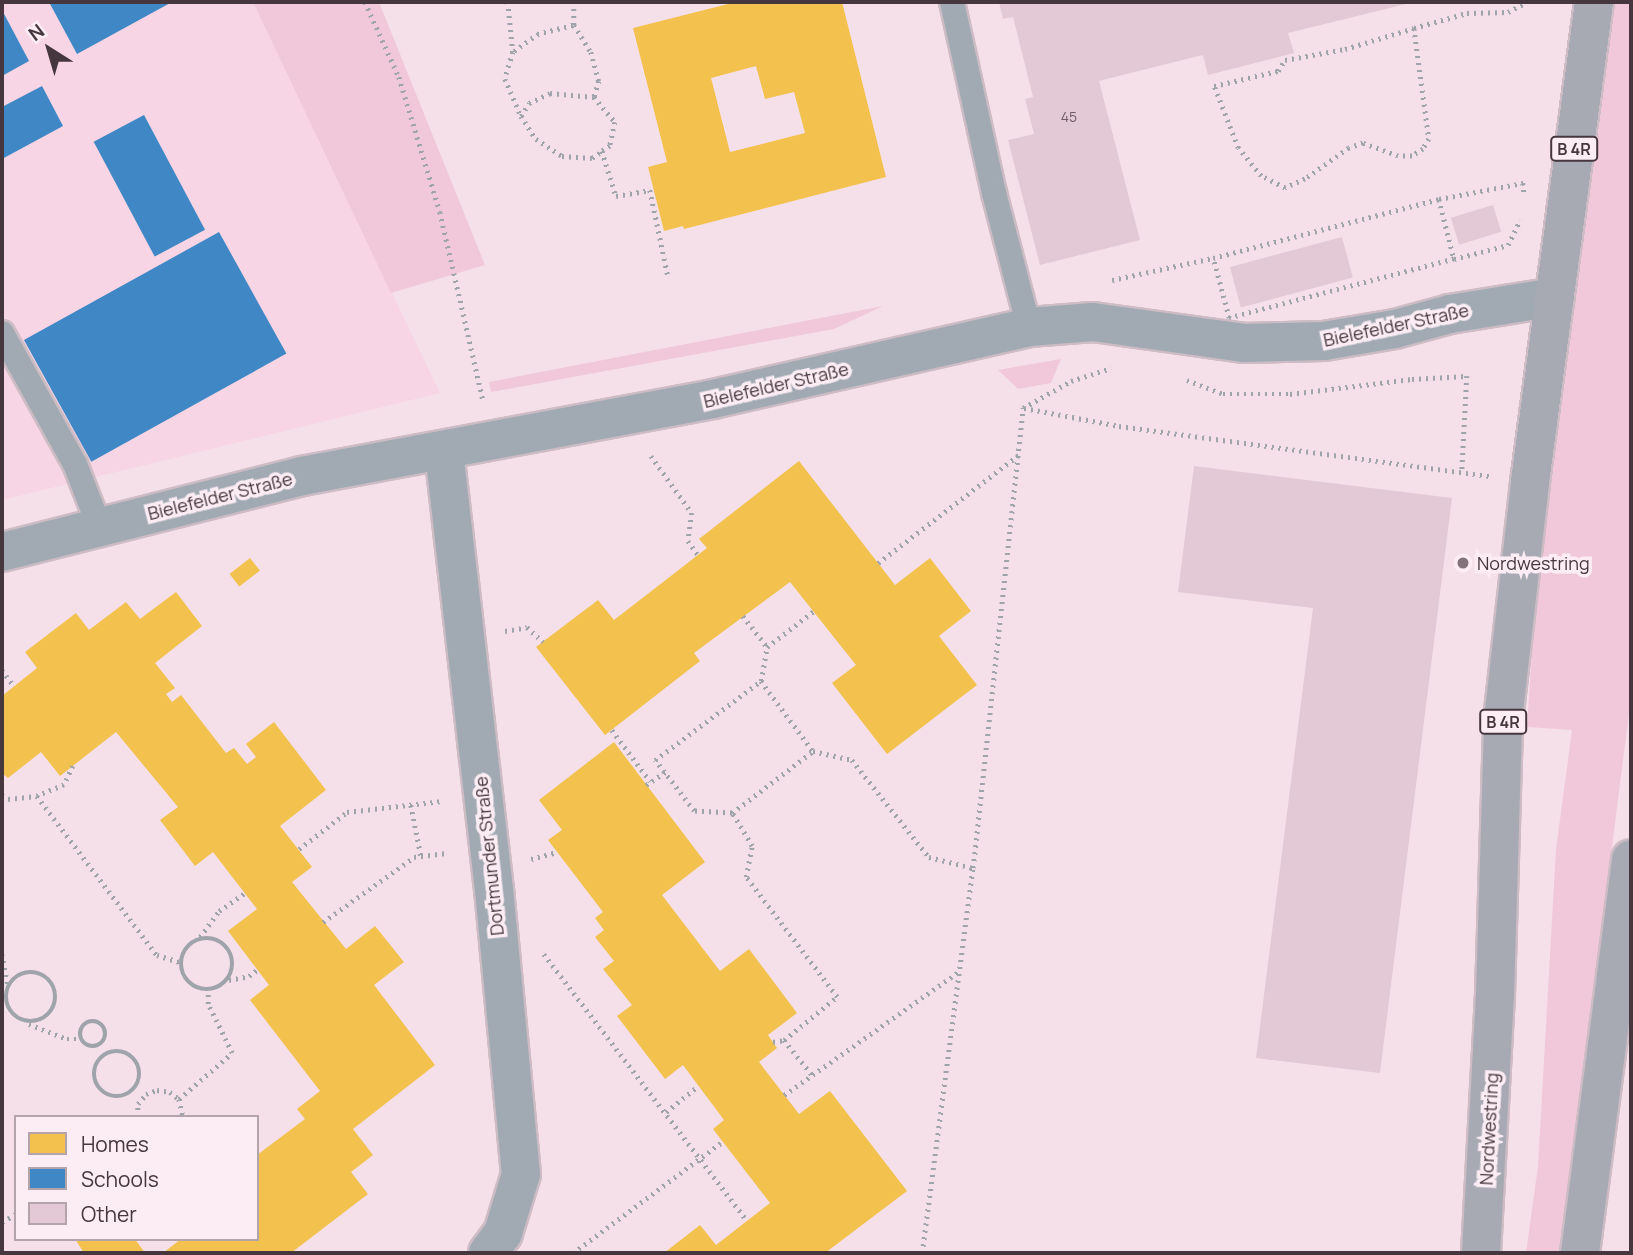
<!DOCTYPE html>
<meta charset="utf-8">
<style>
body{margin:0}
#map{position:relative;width:1633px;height:1255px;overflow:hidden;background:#f5e0e9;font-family:Manrope,sans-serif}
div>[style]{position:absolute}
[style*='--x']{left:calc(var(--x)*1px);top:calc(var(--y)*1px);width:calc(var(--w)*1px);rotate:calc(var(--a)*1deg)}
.built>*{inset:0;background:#f7d5e4}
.green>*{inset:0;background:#f1c8da}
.homes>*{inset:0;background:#f2c14e;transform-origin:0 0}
.schools>*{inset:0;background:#3f88c5;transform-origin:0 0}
.building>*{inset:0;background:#e2c9d5;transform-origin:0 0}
.path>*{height:4.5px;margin-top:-2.25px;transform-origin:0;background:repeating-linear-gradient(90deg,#9fa4ab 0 2px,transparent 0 7px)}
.path>.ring{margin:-2.25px;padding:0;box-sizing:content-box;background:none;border:4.5px solid #9fa4ab;border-radius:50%}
.roads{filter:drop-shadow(2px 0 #cdbcc4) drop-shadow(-2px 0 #cdbcc4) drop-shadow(0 2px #cdbcc4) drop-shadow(0 -2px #cdbcc4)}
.service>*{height:24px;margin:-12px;padding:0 12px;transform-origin:12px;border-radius:12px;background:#a1aab3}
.minor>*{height:38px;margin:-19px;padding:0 19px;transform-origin:19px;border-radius:19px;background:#a1aab3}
.tertiary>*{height:38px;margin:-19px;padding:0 19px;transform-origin:19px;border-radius:19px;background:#a1aab3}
.primary>*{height:38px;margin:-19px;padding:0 19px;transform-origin:19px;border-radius:19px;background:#a7aab3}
.dots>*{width:19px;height:19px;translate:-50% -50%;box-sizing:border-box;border:4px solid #fcecf3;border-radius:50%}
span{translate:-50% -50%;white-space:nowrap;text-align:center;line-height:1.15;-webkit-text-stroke:7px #fcecf3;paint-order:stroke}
.number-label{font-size:14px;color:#6f5d65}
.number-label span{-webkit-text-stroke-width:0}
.shield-label span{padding:2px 5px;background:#fcecf3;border:2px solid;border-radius:5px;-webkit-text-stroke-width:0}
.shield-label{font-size:16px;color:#46373e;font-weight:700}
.street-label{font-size:18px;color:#46373e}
.poi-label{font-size:18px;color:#46373e}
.left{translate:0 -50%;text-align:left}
.frame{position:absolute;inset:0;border:4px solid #46373e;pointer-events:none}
.legend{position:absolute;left:14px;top:1115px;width:245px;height:126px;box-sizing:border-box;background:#fcecf3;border:2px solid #b3a4ab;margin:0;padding:9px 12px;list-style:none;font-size:21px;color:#46373e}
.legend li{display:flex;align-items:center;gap:14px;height:35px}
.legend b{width:35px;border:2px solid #b3a4ab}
.north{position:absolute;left:14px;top:14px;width:70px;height:70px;-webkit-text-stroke:5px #fcecf3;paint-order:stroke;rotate:323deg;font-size:19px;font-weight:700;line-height:28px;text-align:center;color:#46373e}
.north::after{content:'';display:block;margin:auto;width:24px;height:32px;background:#46373e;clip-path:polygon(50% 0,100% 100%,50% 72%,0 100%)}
</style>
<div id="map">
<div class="built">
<i style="clip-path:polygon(2px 2px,253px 2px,440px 393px,2px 500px)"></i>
</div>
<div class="green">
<i style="clip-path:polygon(253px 2px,379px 2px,485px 265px,391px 293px)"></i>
<i style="clip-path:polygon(1614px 2px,1631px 2px,1631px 698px,1560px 1253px,1526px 1253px,1538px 1166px,1556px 849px,1572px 730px,1527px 727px,1536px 590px)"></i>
<i style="clip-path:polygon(883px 306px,834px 329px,491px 392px,489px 382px)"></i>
<i style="clip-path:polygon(1061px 359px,1051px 383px,1018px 389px,998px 370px)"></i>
</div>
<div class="homes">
<i style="clip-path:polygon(evenodd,736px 2px,842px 2px,886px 177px,684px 229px,683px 226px,664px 231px,648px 167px,667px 162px,633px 28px,736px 2px,756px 66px,765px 99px,794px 92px,805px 133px,730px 152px,711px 78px,756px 66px)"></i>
<i style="clip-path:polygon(799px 461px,895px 585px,930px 558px,971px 611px,939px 636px,977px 685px,887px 754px,832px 683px,856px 665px,790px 582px,694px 653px,700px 661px,605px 735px,536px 647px,598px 600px,614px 620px,707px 548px,699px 539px)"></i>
<i style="left:250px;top:558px;width:16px;height:26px;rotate:52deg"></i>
<i style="clip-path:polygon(176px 592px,202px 626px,155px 663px,175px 688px,166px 694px,172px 702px,181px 695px,226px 753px,234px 748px,247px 764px,256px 757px,246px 744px,274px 722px,326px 790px,280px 826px,312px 867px,292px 882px,346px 949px,375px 926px,404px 962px,374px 985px,435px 1065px,353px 1129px,373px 1155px,351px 1172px,368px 1194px,291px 1253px,163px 1253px,181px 1239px,257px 1239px,257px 1155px,305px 1119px,297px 1109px,320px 1091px,250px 1000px,269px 985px,228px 931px,257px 909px,213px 852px,195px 866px,160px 820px,178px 807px,116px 732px,60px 776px,41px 752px,8px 778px,2px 773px,2px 696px,37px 668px,25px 652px,76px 613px,89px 630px,126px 602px,140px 619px)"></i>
<i style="clip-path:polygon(614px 742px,705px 862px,662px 895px,720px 971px,749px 949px,797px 1013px,768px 1035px,777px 1048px,759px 1062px,799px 1114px,830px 1091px,907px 1191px,825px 1253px,664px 1253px,700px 1225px,716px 1245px,770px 1203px,713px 1129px,724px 1120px,683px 1065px,665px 1079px,617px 1016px,632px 1005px,603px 969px,614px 961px,595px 937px,604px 930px,595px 918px,603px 912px,548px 840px,562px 830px,539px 800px)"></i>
<i style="clip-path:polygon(75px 1239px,135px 1239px,145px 1253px,84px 1253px)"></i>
</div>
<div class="schools">
<i style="clip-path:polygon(49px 2px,172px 2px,77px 54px)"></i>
<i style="clip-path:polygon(2px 10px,29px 61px,2px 76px)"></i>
<i style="clip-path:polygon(42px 86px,63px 126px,2px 159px,2px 107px)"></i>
<i style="left:144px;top:115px;width:130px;height:57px;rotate:62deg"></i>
<i style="left:219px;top:232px;width:139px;height:223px;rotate:61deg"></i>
</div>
<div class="building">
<i style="clip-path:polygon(999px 2px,1410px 2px,1410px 3px,1288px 33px,1294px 53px,1208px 75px,1203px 55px,1099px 81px,1140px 240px,1040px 265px,1008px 140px,1034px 134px,1025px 99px,1033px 97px,1013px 17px,1003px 19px)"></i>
<i style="left:1493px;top:205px;width:28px;height:44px;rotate:73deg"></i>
<i style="left:1342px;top:237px;width:42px;height:116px;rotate:75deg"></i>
<i style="clip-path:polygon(1194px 466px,1452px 498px,1380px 1073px,1256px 1058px,1313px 608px,1178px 592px)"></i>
</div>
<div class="path">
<i style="--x:365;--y:2;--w:82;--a:65.6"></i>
<i style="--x:399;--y:77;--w:141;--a:73.1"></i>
<i style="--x:440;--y:212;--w:193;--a:77.1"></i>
<i style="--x:508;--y:2;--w:50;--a:84.3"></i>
<i style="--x:513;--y:52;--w:28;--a:107"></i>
<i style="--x:505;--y:79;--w:40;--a:66.6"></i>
<i style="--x:521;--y:116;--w:27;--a:57"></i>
<i style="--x:536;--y:139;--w:31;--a:33"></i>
<i style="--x:562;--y:156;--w:30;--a:4"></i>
<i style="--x:592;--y:158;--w:12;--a:-35"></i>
<i style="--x:574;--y:2;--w:23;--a:90"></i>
<i style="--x:574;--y:25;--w:32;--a:58"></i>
<i style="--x:591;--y:52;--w:30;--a:75"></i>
<i style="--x:599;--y:81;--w:17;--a:107"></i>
<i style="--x:594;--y:97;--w:33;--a:50"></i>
<i style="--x:615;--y:122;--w:25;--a:102"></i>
<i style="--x:610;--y:146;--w:9;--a:148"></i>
<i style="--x:602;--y:151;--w:47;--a:72.7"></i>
<i style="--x:616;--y:196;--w:35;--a:-10"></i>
<i style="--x:650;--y:190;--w:88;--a:78.2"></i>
<i style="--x:1414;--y:28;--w:112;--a:82.3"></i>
<i style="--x:1429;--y:139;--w:12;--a:121"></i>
<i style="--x:1423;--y:149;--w:13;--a:148"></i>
<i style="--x:1412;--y:156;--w:14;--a:180"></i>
<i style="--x:1398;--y:156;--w:37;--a:-160"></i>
<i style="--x:1363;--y:143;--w:15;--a:160"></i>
<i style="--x:1349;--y:148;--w:54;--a:144.8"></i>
<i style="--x:1305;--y:179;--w:22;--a:156"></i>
<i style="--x:1285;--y:188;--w:27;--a:-153"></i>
<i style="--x:1261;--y:176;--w:36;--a:-129"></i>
<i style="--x:1238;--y:148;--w:66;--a:-111.2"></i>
<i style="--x:1214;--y:86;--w:66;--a:-13.2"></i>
<i style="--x:1278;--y:71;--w:13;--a:-58"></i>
<i style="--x:1285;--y:60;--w:61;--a:-10.4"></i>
<i style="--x:1345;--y:49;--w:72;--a:-16.9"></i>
<i style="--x:1414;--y:28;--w:55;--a:-15.8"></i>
<i style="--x:1467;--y:13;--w:41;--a:-1.4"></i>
<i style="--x:1508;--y:12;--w:21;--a:-28"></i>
<i style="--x:514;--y:51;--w:29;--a:-36"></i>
<i style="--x:537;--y:34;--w:38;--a:-14"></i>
<i style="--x:521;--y:116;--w:15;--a:-58"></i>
<i style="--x:529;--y:103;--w:23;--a:-25"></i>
<i style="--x:550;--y:93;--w:44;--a:5.2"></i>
<i style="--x:1439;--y:199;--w:62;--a:76"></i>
<i style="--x:1454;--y:259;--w:233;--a:165.3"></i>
<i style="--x:1229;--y:318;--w:62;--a:-104.9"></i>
<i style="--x:1213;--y:258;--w:234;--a:-14.6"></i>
<i style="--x:1439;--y:199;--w:86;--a:-10.8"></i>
<i style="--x:1523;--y:183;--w:9;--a:84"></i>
<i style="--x:1454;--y:259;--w:56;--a:-14.5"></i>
<i style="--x:1508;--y:245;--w:28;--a:-64"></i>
<i style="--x:1112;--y:280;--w:103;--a:-12.3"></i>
<i style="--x:1187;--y:380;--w:39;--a:21"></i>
<i style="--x:1223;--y:394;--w:67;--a:0"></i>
<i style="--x:1290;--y:394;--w:123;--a:-7"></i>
<i style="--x:1412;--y:379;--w:55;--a:-3.1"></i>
<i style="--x:1467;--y:376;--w:97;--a:93"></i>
<i style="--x:1023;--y:408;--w:55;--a:-29.4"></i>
<i style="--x:1071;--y:381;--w:42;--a:-18"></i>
<i style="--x:1024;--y:408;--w:97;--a:10.7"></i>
<i style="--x:1119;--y:426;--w:374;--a:7.7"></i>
<i style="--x:651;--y:456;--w:70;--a:54.3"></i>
<i style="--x:692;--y:513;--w:28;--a:98"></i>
<i style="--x:688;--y:541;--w:17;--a:54"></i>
<i style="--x:878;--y:563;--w:178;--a:-37.5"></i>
<i style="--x:743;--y:616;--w:39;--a:52"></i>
<i style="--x:505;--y:631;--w:22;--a:-10"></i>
<i style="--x:527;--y:627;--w:22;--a:43"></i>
<i style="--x:2;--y:670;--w:20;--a:53"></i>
<i style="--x:761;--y:681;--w:35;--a:-80"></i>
<i style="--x:767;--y:647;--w:59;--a:-37.5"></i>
<i style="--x:612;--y:730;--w:64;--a:53.3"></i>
<i style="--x:73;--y:766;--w:21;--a:115"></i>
<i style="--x:64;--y:785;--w:29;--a:158"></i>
<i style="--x:37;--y:796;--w:199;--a:53"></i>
<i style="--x:157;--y:955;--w:24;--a:17"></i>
<i style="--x:646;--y:785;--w:23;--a:-34"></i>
<i style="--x:2;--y:795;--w:7;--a:34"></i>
<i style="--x:8;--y:799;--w:29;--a:-6"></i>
<i style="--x:411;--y:805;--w:52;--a:78.9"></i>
<i style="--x:732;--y:813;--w:38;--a:-177"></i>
<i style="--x:694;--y:811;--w:64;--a:-127.4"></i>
<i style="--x:655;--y:760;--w:132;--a:-36.7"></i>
<i style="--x:761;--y:681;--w:87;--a:53.4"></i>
<i style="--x:299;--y:849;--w:61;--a:-37.6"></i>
<i style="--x:347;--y:812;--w:96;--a:-6.6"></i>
<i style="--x:531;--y:859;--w:27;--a:-15"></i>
<i style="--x:323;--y:922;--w:112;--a:-35.5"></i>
<i style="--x:414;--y:857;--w:33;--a:-7"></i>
<i style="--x:200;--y:937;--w:32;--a:-54"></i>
<i style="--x:219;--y:911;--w:32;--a:-35"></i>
<i class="ring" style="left:181px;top:938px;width:47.5px;height:47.5px"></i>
<i style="--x:2;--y:954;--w:33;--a:79"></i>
<i style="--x:544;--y:954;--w:335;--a:52.7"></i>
<i class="ring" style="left:6px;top:972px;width:45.5px;height:45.5px"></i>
<i style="--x:229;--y:980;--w:20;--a:-11"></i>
<i style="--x:249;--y:976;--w:10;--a:-37"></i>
<i class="ring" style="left:80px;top:1021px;width:21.5px;height:21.5px"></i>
<i style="--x:29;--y:1024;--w:41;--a:21.5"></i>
<i style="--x:67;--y:1039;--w:14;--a:0"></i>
<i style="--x:784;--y:1040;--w:46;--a:51.1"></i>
<i style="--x:773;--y:1042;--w:11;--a:-10"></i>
<i style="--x:784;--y:1040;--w:68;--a:-39.1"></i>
<i style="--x:837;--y:997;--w:151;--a:-127.2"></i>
<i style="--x:746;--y:877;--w:32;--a:-79"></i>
<i style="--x:752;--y:846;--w:39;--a:-121"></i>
<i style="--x:732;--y:813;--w:102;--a:-37.4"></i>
<i style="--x:813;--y:751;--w:40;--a:13"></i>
<i style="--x:852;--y:760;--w:124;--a:51.6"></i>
<i style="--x:929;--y:857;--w:45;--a:14"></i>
<i class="ring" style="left:94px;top:1051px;width:41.5px;height:41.5px"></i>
<i style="--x:784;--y:1095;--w:215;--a:-35.2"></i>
<i style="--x:179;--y:1099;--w:70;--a:-41"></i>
<i style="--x:232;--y:1053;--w:55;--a:-116.1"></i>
<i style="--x:208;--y:1004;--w:14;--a:-90"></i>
<i style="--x:666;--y:1112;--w:41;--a:-39.1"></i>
<i style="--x:137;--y:1117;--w:13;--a:-86"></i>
<i style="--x:138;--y:1104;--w:13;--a:-51"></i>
<i style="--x:146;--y:1094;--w:12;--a:-20"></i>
<i style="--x:157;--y:1090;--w:13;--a:9"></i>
<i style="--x:170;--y:1092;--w:11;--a:38"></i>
<i style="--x:179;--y:1099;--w:18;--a:77"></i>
<i style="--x:2;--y:1222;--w:16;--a:-30"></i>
<i style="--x:573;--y:1253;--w:187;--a:-36.7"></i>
<i style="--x:922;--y:1253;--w:388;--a:-82.5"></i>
<i style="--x:973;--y:868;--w:463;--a:-83.8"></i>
</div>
<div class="roads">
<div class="service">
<i style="--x:952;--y:2;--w:196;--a:77.6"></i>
<i style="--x:994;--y:193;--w:138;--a:75.4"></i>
<i style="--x:2;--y:333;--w:150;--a:60.9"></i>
<i style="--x:75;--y:464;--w:69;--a:68.7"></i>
</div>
<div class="minor">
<i style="--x:444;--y:451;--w:441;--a:83.5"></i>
<i style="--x:494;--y:889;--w:286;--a:84.6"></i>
<i style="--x:521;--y:1174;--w:62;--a:107"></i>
<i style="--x:503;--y:1233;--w:25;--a:127"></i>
</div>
<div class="tertiary">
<i style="--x:2;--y:552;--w:309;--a:-14.2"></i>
<i style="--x:302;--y:476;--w:418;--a:-10.6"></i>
<i style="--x:713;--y:399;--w:324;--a:-12.8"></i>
<i style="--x:1029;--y:327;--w:64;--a:-4.5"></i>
<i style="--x:1093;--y:322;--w:152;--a:7.9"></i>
<i style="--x:1244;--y:343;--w:80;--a:-1.4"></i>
<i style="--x:1324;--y:341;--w:72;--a:-9.6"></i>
<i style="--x:1395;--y:329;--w:57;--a:-15.3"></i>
<i style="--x:1450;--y:314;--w:106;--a:-9.2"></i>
</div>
<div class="primary">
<i style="--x:1481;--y:1253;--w:258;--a:-86.9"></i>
<i style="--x:1495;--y:995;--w:275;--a:-88.3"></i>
<i style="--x:1503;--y:720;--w:240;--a:-83.5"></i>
<i style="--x:1530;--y:482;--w:484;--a:-82.4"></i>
<i style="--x:1580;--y:1253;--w:397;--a:-82.6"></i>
</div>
</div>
<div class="dots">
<i style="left:1463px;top:563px;background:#83727a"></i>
</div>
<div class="number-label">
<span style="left:1069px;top:117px">45</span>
</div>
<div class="shield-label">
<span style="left:1574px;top:149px">B 4R</span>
<span style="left:1503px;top:722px">B 4R</span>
</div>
<div class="street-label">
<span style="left:1396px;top:325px;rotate:-12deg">Bielefelder Straße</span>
<span style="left:776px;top:385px;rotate:-13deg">Bielefelder Straße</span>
<span style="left:220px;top:496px;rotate:-14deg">Bielefelder Straße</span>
<span style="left:489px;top:856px;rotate:-96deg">Dortmunder Straße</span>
<span style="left:1489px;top:1129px;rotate:-87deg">Nordwestring</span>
</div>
<div class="poi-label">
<span class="left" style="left:1477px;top:563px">Nordwestring</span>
</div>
<div class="frame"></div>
<ul class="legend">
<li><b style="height:19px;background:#f2c14e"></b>Homes</li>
<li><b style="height:19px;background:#3f88c5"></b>Schools</li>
<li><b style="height:19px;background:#e2c9d5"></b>Other</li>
</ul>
<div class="north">N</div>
</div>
